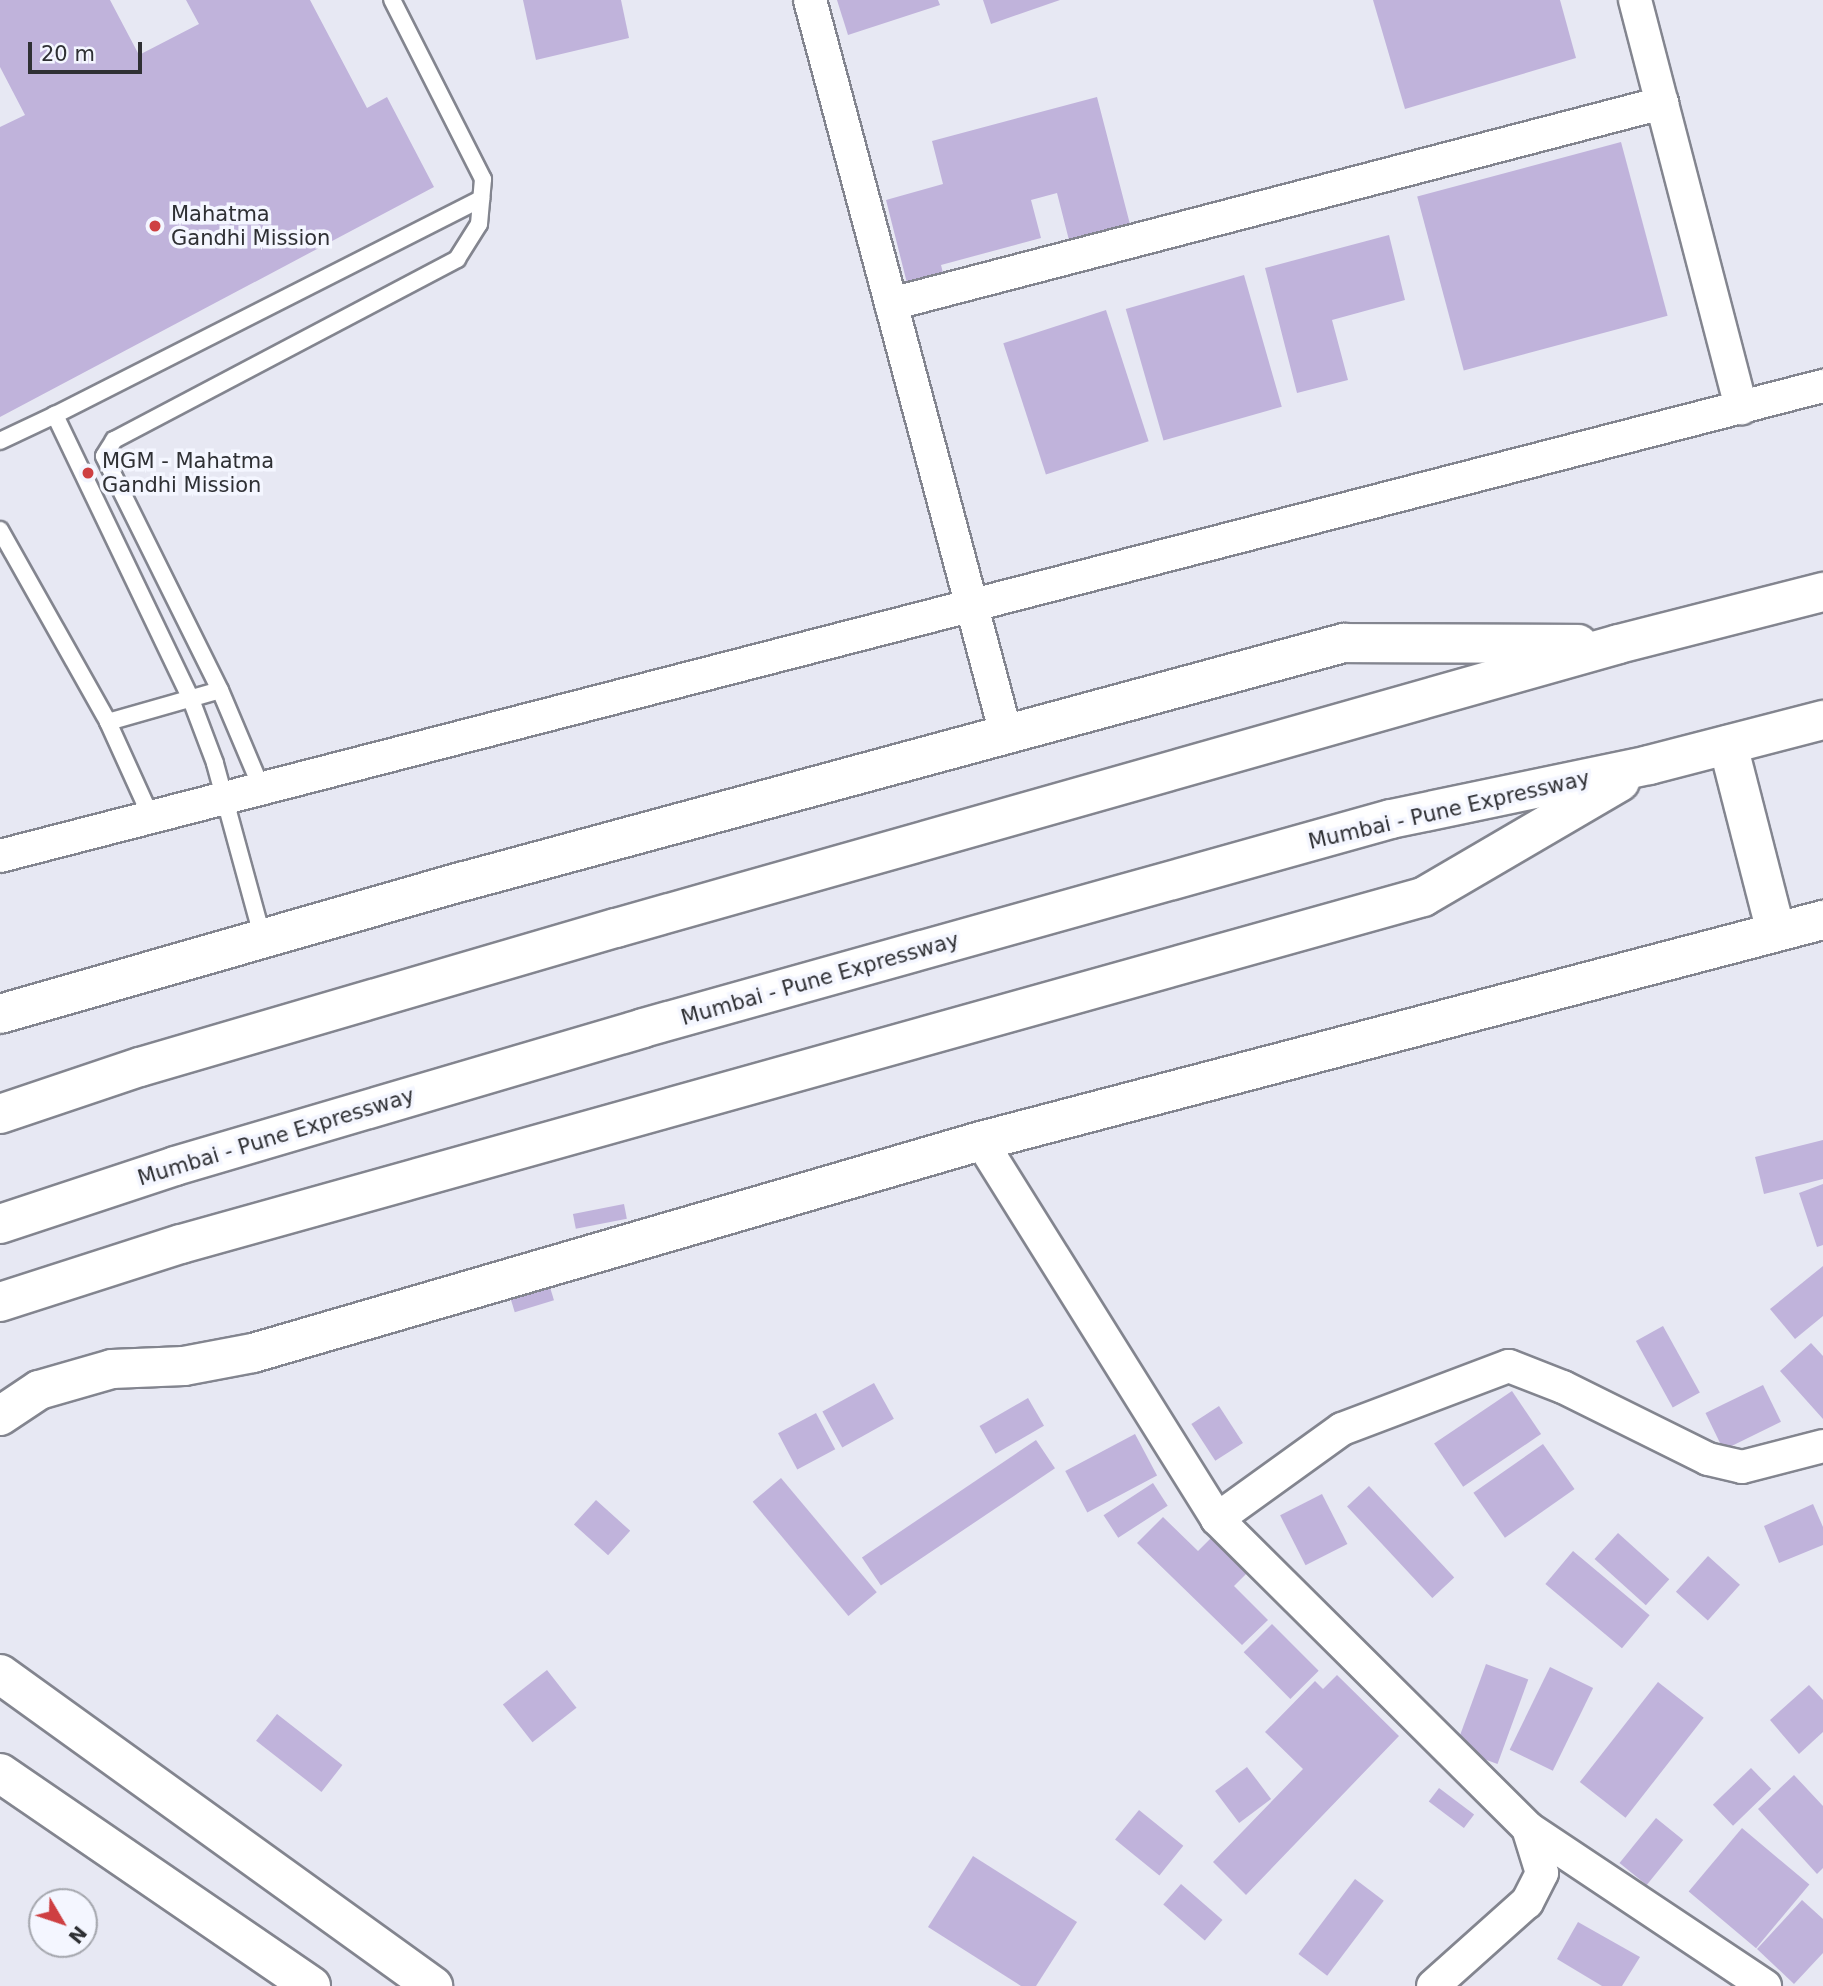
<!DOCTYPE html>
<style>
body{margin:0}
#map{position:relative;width:1823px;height:1986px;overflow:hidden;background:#e7e8f3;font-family:"DejaVu Sans",sans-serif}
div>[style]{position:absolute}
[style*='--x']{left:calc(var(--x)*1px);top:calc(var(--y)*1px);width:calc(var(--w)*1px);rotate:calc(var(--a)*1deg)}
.building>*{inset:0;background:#c0b3db;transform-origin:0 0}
.roads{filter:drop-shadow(2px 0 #83858f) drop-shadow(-2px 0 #83858f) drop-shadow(0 2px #83858f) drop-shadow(0 -2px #83858f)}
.lane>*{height:16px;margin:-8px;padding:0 8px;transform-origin:8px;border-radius:8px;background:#fff}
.street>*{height:32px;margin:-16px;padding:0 16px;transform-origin:16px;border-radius:16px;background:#fff}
.secondary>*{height:38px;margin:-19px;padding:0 19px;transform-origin:19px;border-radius:19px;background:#fff}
.highway>*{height:38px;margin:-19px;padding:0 19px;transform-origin:19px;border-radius:19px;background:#fff}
.dots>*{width:19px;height:19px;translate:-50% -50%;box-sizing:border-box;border:4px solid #f4f6ff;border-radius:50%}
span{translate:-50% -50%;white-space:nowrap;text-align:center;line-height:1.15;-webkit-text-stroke:7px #f4f6ff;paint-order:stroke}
.poi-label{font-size:21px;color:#2f3034}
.left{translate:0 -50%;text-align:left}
.street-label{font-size:21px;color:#2f3034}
.north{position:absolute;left:28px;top:1888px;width:70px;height:70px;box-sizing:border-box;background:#f4f6ff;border:2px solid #a5a7ae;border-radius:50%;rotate:129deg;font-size:19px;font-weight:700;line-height:28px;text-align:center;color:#2f3034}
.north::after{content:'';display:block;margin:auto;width:24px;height:32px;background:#ce3f42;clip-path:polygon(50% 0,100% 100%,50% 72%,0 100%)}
.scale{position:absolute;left:28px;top:42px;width:114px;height:32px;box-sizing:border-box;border:4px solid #2f3034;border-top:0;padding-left:9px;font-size:21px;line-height:24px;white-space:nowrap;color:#2f3034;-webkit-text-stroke:5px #f4f6ff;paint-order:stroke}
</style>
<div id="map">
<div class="building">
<i style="clip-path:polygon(0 0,110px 0,139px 55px,199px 24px,186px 0,310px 0,367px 108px,387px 97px,434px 187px,0 417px,0 127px,25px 115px,0 67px)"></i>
<i style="clip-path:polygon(523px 0,621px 0,629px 38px,536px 60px)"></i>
<i style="clip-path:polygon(837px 0,938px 0,940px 5px,848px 35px)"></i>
<i style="clip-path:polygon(983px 0,1060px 0,991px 24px)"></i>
<i style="clip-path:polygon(1373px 0,1560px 0,1576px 58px,1405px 109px)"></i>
<i style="clip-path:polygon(1097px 97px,1132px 232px,1071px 248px,1057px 193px,1031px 200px,1041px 238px,941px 265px,945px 281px,909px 291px,886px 200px,943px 184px,932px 141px)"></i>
<i style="left:1621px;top:142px;width:180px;height:211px;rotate:75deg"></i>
<i style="clip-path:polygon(1389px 235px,1405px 300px,1332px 320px,1348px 380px,1297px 393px,1265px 268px)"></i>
<i style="left:1244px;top:275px;width:137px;height:123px;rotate:74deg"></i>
<i style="left:1106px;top:310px;width:138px;height:108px;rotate:72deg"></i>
<i style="clip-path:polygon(1823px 1140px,1823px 1179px,1764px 1194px,1755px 1157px)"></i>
<i style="clip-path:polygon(1823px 1184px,1823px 1245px,1817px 1247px,1799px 1193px)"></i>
<i style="left:624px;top:1204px;width:15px;height:52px;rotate:79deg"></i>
<i style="clip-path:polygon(1823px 1266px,1823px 1316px,1795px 1339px,1770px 1309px)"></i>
<i style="left:549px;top:1284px;width:17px;height:41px;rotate:73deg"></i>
<i style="left:1663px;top:1326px;width:76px;height:31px;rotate:61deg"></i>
<i style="clip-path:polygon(1811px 1343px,1823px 1356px,1823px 1419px,1780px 1371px)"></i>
<i style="left:874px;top:1383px;width:41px;height:59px;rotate:61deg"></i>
<i style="left:1763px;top:1385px;width:41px;height:64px;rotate:64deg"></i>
<i style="left:1512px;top:1391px;width:52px;height:94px;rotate:56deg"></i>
<i style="left:1028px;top:1398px;width:32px;height:56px;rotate:60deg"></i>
<i style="left:1219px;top:1406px;width:44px;height:33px;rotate:57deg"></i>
<i style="left:816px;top:1413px;width:41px;height:43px;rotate:62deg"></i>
<i style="left:1135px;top:1434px;width:47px;height:79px;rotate:62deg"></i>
<i style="left:1036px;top:1440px;width:34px;height:210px;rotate:56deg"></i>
<i style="left:1543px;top:1444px;width:55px;height:85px;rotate:55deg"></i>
<i style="left:781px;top:1478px;width:149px;height:37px;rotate:50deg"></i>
<i style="left:1153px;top:1483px;width:27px;height:59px;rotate:57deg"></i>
<i style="left:1369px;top:1486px;width:125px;height:30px;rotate:47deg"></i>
<i style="left:1322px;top:1494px;width:56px;height:47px;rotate:63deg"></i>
<i style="left:596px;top:1500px;width:46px;height:33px;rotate:42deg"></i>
<i style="clip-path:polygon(1813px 1504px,1823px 1527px,1823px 1545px,1779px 1563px,1764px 1526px)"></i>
<i style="clip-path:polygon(1163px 1517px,1198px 1551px,1211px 1538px,1247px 1573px,1234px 1586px,1268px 1620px,1242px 1645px,1137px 1543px)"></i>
<i style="left:1618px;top:1533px;width:69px;height:35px;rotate:42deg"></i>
<i style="left:1573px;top:1551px;width:100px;height:43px;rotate:40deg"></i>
<i style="left:1708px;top:1556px;width:43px;height:48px;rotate:42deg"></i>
<i style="left:1272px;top:1624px;width:66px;height:40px;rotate:45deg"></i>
<i style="left:1486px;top:1664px;width:45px;height:90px;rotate:20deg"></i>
<i style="left:1550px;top:1667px;width:48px;height:92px;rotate:26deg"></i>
<i style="left:547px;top:1670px;width:48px;height:56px;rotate:52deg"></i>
<i style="clip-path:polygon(1337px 1675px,1399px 1736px,1246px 1895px,1213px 1862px,1303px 1769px,1265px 1732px,1315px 1681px,1323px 1689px)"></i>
<i style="left:1658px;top:1682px;width:58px;height:127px;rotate:38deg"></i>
<i style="clip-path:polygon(1809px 1685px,1823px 1700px,1823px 1732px,1799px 1754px,1770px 1720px)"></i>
<i style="left:277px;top:1714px;width:83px;height:34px;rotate:38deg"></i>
<i style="left:1247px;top:1767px;width:40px;height:40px;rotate:53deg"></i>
<i style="left:1751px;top:1768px;width:29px;height:53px;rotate:46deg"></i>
<i style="clip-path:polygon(1794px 1775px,1823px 1806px,1823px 1868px,1817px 1874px,1758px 1809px)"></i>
<i style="left:1439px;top:1788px;width:44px;height:17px;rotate:37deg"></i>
<i style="left:1139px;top:1810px;width:57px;height:38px;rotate:39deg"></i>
<i style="left:1656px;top:1818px;width:35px;height:58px;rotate:39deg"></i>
<i style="left:1742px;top:1828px;width:88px;height:83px;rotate:40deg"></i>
<i style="clip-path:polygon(973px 1856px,1077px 1922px,1036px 1986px,1021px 1986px,928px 1927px)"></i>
<i style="left:1355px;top:1879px;width:36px;height:94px;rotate:37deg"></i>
<i style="left:1181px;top:1884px;width:55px;height:27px;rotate:41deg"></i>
<i style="clip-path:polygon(1802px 1900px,1823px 1919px,1823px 1953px,1794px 1984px,1757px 1949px)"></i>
<i style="clip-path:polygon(1578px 1922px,1640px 1957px,1622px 1986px,1602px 1986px,1557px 1959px)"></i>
</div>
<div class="roads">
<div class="lane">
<i style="--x:0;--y:441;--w:61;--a:-25.3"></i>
<i style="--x:0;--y:530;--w:220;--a:60.6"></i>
<i style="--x:108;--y:722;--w:104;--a:65.6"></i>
<i style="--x:108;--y:722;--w:116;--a:-15.9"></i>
<i style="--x:261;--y:787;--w:105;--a:-112.9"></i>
<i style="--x:220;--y:690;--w:261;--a:-116.4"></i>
<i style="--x:104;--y:456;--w:19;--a:-58"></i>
<i style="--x:114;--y:440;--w:388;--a:-27.8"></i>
<i style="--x:457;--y:259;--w:41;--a:-57.8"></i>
<i style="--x:479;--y:224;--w:45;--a:-84.9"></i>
<i style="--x:483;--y:179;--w:201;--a:-116.9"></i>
<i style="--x:263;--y:939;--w:182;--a:-105.3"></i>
<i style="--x:215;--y:763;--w:71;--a:-110.7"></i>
<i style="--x:190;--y:697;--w:313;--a:-115.6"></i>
<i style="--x:55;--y:415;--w:478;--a:-26.9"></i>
</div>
<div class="street">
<i style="--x:810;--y:0;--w:760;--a:75.05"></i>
<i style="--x:1635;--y:0;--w:422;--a:75.4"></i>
<i style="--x:891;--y:304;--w:797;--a:-14.61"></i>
<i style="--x:0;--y:856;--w:1883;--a:-14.46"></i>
<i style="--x:981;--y:1141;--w:446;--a:58"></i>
<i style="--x:1217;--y:1519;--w:438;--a:44.8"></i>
<i style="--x:1528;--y:1828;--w:47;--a:72.7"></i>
<i style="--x:1542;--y:1873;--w:33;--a:117"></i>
<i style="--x:1527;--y:1902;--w:126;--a:138.2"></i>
<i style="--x:1217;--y:1519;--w:154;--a:-35.8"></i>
<i style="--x:1342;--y:1429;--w:178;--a:-20.7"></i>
<i style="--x:1509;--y:1366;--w:58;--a:21.3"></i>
<i style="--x:1563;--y:1387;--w:162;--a:26.4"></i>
<i style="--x:1708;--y:1459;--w:35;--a:13"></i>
<i style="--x:1742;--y:1467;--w:84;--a:-14.5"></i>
<i style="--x:1528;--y:1828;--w:285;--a:33.7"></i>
</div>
<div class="secondary">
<i style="--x:0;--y:1416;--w:47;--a:-33.7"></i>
<i style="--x:39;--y:1390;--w:76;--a:-16"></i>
<i style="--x:112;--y:1369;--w:72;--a:-2.4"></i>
<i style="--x:184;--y:1366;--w:70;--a:-10.7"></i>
<i style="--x:253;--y:1353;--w:758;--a:-16.24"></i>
<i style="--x:981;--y:1141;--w:871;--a:-14.71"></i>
</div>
<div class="highway">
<i style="--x:1728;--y:745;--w:193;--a:75.6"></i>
<i style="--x:0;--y:1014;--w:480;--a:-16"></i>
<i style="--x:461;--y:882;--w:915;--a:-15.15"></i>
<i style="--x:1344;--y:643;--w:234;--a:0.2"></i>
<i style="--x:0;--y:1114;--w:148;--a:-18.6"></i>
<i style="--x:140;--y:1067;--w:496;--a:-16.3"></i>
<i style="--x:616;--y:928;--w:1042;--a:-15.81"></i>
<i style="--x:1619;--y:644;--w:211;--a:-14.3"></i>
<i style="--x:0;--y:1224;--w:184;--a:-18.3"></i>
<i style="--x:175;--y:1166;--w:488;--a:-16.4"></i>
<i style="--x:643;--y:1028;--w:777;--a:-15.61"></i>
<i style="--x:1391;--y:819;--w:264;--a:-11.8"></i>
<i style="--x:1649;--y:765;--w:180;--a:-14.5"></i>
<i style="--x:0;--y:1302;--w:190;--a:-17.8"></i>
<i style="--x:181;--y:1244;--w:1290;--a:-15.61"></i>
<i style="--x:1423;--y:897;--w:228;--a:-30.3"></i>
<i style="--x:0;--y:1674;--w:534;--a:35.77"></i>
<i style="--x:0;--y:1773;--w:377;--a:34.4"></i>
</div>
</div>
<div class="dots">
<i style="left:155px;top:226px;background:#ce3f42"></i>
<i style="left:88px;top:473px;background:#ce3f42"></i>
</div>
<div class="poi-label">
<span class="left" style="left:171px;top:226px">Mahatma<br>Gandhi Mission</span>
<span class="left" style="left:102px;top:473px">MGM - Mahatma<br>Gandhi Mission</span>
</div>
<div class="street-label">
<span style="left:1449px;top:810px;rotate:-13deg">Mumbai - Pune Expressway</span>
<span style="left:820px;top:979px;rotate:-16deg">Mumbai - Pune Expressway</span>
<span style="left:276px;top:1137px;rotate:-17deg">Mumbai - Pune Expressway</span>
</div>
<div class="north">N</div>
<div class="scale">20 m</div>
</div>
